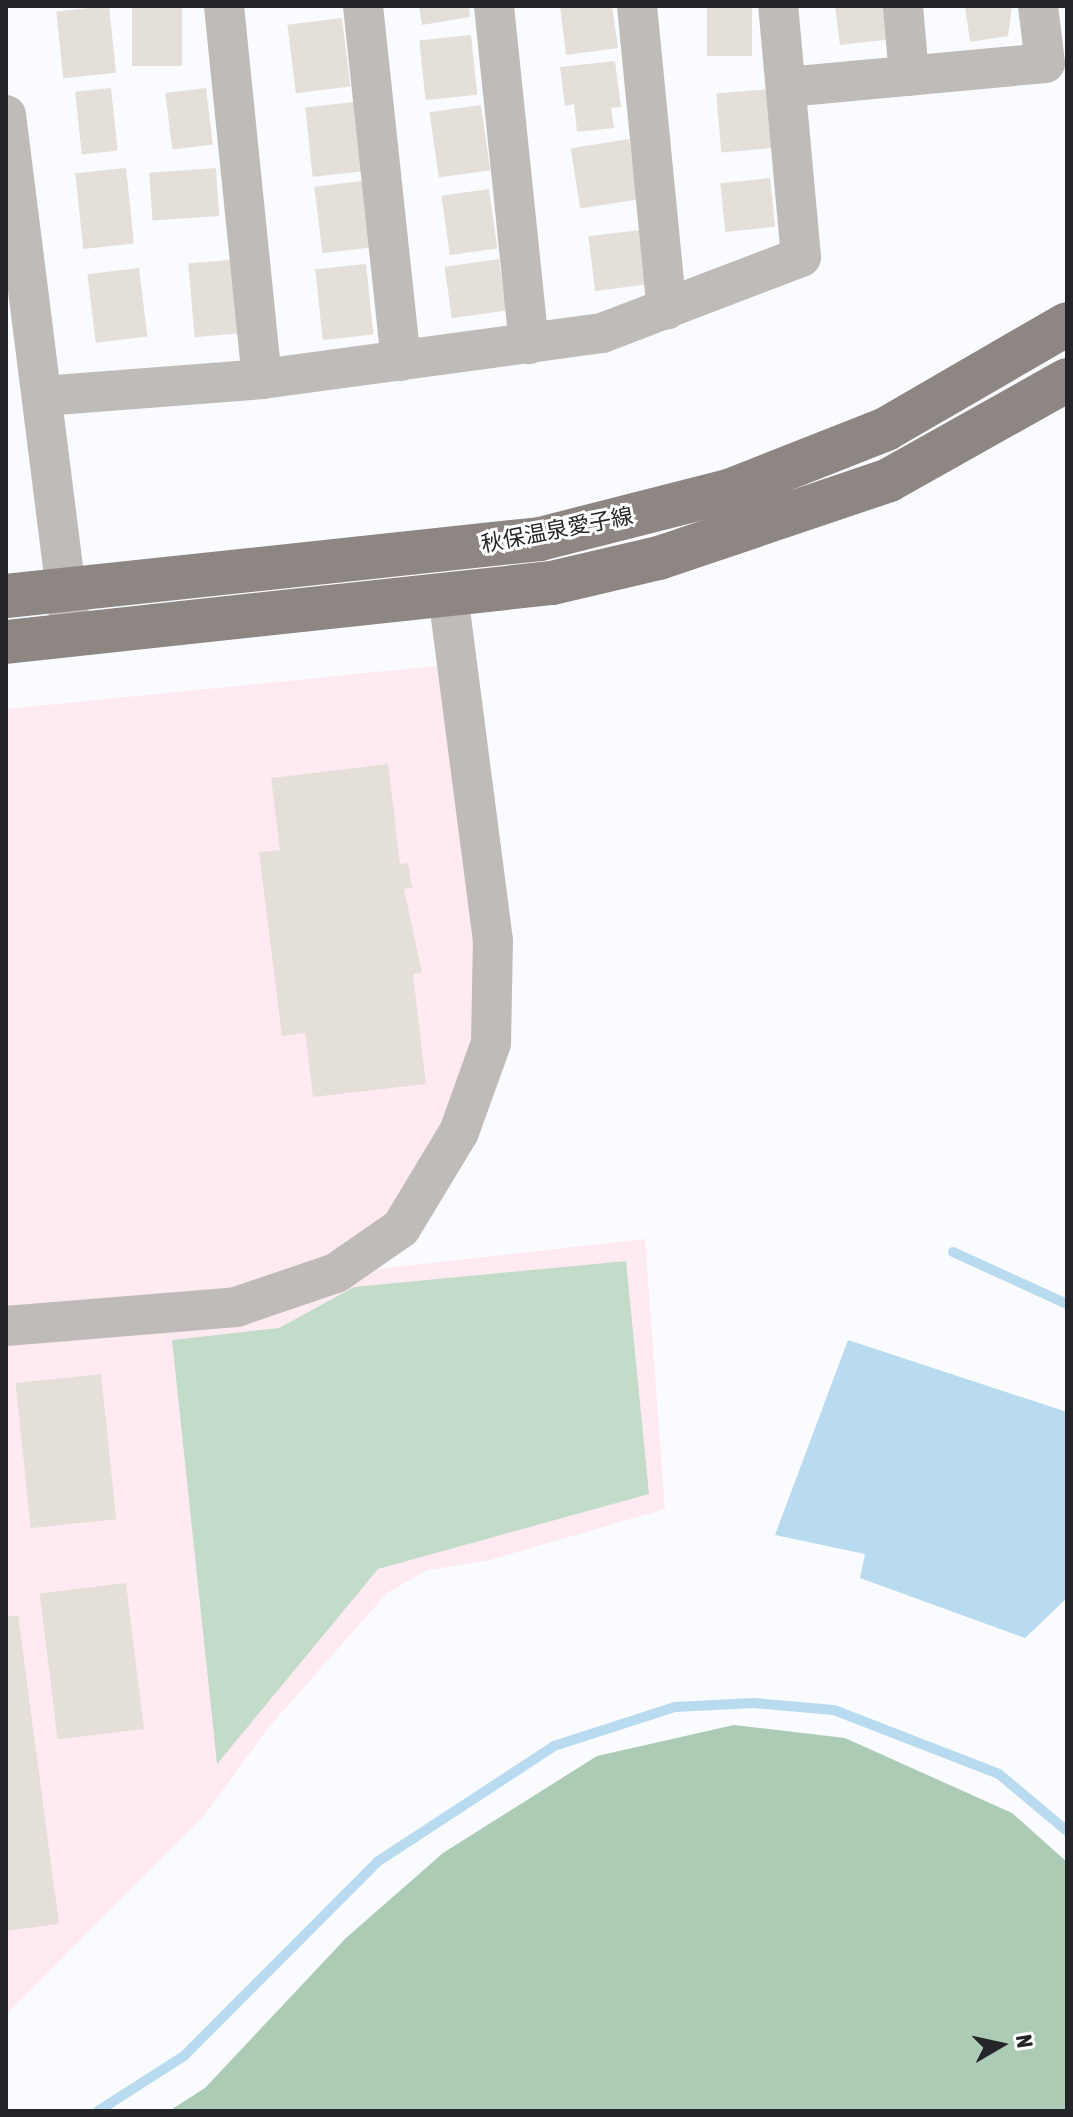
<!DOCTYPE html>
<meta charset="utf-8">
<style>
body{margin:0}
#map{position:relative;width:1073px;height:2117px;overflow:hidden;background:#f9fbfe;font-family:"Asap Condensed","Noto Sans JP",sans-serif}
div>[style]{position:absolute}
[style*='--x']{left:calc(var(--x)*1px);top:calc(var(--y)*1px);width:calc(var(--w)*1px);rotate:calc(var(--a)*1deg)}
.commercial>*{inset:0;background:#ffeaf2}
.green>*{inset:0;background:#c2dcc9}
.forest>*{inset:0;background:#abcbb4}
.water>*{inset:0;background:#b9dbf0}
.stream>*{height:10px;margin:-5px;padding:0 5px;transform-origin:5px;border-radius:5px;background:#b9dbf0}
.building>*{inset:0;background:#e5dfd9;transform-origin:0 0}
.minor>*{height:40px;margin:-20px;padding:0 20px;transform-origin:20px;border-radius:20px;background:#bfbbb9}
.major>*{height:44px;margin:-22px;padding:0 22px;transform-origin:22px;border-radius:22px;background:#8d8683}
span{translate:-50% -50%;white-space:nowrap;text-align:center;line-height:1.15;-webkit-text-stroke:6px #fff;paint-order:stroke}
.street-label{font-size:22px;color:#242528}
.frame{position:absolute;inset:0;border:8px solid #242528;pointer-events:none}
.north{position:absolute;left:961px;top:2005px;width:80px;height:80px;-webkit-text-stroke:6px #fff;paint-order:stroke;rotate:81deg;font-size:22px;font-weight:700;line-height:32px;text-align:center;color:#242528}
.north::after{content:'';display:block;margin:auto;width:28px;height:36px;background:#242528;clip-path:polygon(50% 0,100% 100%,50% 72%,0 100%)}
</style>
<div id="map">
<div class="commercial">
<i style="clip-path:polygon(455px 664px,491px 1043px,360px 1271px,645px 1239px,665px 1509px,490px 1560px,428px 1570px,387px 1593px,268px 1728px,204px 1816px,6px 2015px,6px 709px)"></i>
</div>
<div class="green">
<i style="clip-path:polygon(626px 1261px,649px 1494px,378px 1569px,217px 1764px,172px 1340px,279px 1328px,354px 1287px)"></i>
</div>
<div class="forest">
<i style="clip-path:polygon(734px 1725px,845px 1738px,1012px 1813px,1067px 1862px,1067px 2111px,169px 2111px,205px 2088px,346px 1938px,443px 1853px,597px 1756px)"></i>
</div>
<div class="water">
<i style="clip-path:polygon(848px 1340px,1067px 1412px,1067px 1598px,1025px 1638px,860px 1578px,865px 1554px,775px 1535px)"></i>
</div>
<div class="stream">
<i style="--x:953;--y:1252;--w:125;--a:24.5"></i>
<i style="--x:98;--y:2111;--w:102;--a:-32.6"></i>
<i style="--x:184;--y:2056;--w:274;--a:-45.1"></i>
<i style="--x:377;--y:1862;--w:212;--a:-33.2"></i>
<i style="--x:554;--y:1746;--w:127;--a:-17.9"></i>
<i style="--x:675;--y:1707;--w:79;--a:-2.9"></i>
<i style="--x:754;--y:1703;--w:80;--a:5"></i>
<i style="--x:834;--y:1710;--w:177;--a:21.2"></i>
<i style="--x:999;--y:1774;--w:89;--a:40"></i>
</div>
<div class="building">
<i style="left:109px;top:6px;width:67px;height:53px;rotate:84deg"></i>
<i style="left:132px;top:6px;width:50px;height:60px"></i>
<i style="clip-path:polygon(419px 6px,469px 6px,470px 17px,422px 25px)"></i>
<i style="clip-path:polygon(560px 6px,612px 6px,618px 48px,566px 55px)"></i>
<i style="left:707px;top:6px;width:45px;height:50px"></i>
<i style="clip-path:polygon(835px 6px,890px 6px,894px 39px,840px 45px)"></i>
<i style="clip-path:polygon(965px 6px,1012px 6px,1008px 36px,970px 42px)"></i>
<i style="left:342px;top:18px;width:69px;height:55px;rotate:83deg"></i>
<i style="left:471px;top:35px;width:60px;height:52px;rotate:84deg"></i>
<i style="clip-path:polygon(615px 61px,621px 107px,611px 108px,614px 128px,577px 132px,574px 104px,565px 106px,560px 67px)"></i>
<i style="left:111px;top:88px;width:63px;height:36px;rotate:84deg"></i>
<i style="left:206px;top:88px;width:57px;height:41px;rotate:83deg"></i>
<i style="left:769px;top:89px;width:59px;height:53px;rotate:85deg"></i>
<i style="left:355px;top:102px;width:70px;height:50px;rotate:84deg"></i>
<i style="left:481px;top:105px;width:66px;height:52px;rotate:82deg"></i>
<i style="left:629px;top:139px;width:61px;height:59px;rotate:81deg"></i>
<i style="left:126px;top:168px;width:76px;height:51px;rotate:84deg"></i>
<i style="left:216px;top:168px;width:48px;height:67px;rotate:86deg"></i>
<i style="left:770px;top:178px;width:49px;height:50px;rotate:84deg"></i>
<i style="left:362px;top:181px;width:67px;height:48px;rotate:83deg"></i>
<i style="left:489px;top:189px;width:60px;height:48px;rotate:82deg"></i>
<i style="left:640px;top:230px;width:55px;height:52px;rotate:83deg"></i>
<i style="left:240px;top:259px;width:74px;height:52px;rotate:85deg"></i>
<i style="left:499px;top:259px;width:52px;height:55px;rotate:82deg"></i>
<i style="left:366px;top:264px;width:71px;height:51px;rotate:84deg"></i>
<i style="left:139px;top:268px;width:69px;height:52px;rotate:83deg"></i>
<i style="clip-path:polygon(388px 764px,400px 864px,408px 863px,412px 888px,404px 889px,422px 973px,413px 974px,426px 1084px,313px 1097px,305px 1033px,282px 1036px,259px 852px,280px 850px,271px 778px)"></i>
<i style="left:101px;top:1374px;width:146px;height:86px;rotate:84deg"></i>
<i style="left:126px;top:1583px;width:147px;height:87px;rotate:83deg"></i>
<i style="clip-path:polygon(18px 1615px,59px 1924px,6px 1931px,6px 1617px)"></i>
</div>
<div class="minor">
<i style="--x:224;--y:6;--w:375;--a:84.2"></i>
<i style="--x:363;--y:6;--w:357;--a:83.9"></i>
<i style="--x:494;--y:6;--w:340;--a:84.1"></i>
<i style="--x:637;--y:6;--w:305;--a:84.4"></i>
<i style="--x:903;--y:6;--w:70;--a:85.1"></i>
<i style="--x:787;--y:87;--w:259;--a:-5.3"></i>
<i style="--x:1045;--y:63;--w:57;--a:-97"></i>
<i style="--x:6;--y:115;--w:512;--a:82.82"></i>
<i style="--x:43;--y:396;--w:220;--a:-4.4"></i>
<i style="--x:262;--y:379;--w:343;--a:-7.7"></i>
<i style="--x:602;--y:333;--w:213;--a:-20.9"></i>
<i style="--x:801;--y:257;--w:252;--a:-95.2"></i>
<i style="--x:6;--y:1326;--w:231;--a:-4.7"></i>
<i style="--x:236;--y:1307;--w:106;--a:-18.8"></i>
<i style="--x:336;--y:1273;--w:79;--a:-34.7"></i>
<i style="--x:401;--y:1228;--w:112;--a:-58.9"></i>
<i style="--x:459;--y:1132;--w:95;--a:-70.2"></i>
<i style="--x:491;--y:1043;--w:102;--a:-88.9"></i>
<i style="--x:493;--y:941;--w:348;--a:-97.4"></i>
</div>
<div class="major">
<i style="--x:6;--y:596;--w:537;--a:-6.09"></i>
<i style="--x:540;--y:539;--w:195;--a:-14.3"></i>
<i style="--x:729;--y:491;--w:169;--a:-21.5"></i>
<i style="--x:886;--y:429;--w:209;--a:-30.1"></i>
<i style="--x:6;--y:642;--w:549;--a:-6.17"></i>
<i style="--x:552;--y:583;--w:110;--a:-13.2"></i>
<i style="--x:659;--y:558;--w:243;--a:-18.7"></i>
<i style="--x:889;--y:480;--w:204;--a:-29.3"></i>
</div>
<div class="street-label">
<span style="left:557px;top:530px;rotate:-11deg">秋保温泉愛子線</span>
</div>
<div class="frame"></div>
<div class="north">N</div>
</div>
